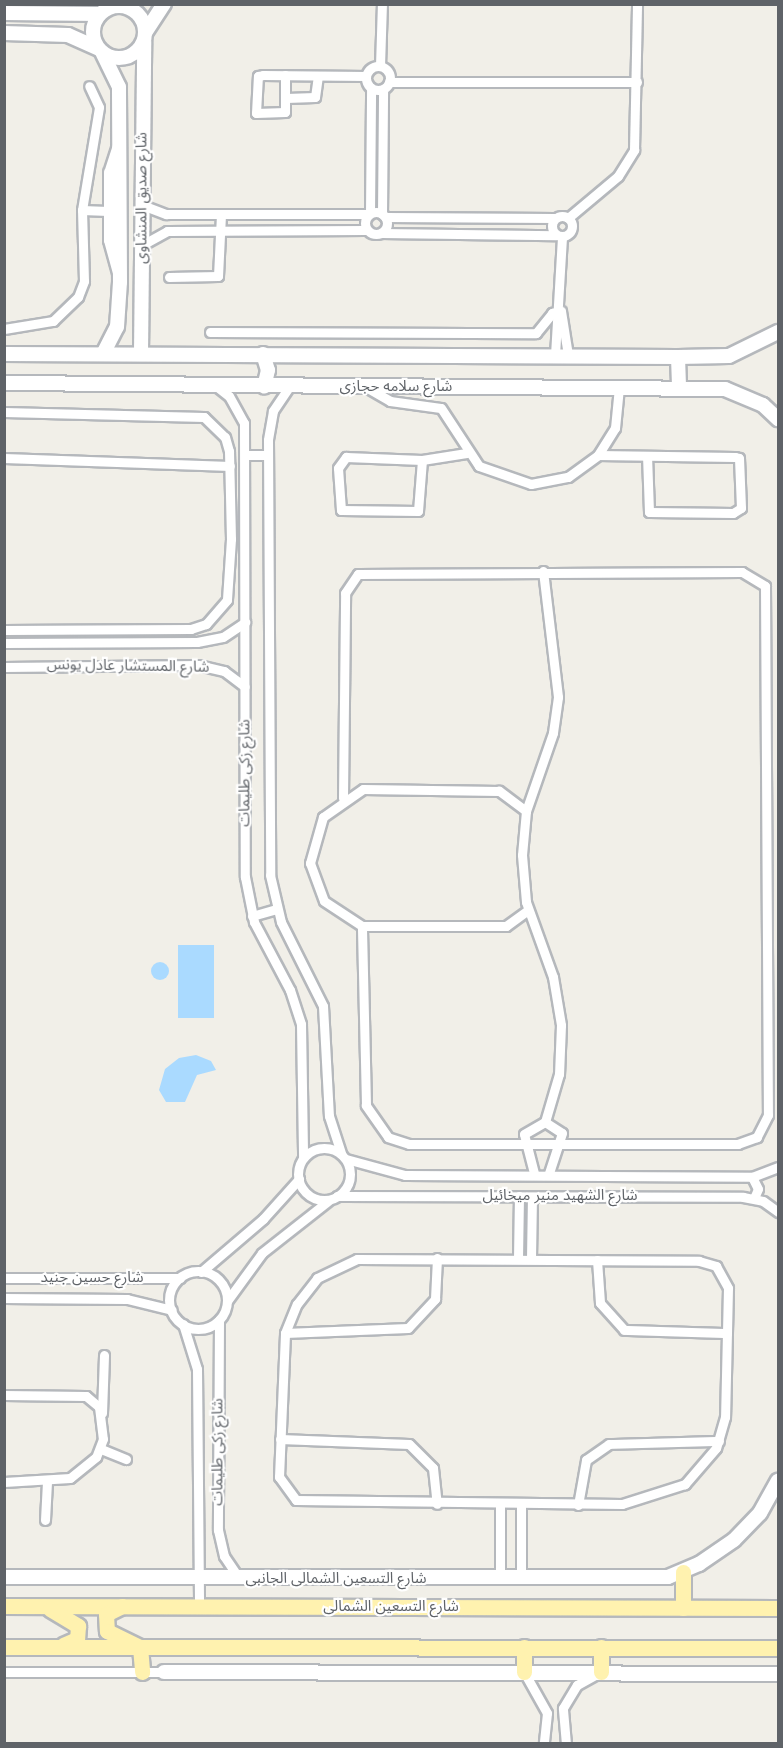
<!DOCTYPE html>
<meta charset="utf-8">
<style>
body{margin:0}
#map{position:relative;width:783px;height:1748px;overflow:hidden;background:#f1efe8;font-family:"Fira Sans","Noto Sans Arabic",sans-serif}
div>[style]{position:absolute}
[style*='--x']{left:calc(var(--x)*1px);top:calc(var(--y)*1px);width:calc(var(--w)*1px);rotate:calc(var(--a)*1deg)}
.water>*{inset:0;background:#aadaff;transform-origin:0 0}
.round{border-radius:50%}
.roads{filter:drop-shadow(2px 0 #b5b8bc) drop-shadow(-2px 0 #b5b8bc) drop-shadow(0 2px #b5b8bc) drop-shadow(0 -2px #b5b8bc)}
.street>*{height:9px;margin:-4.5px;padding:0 4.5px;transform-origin:4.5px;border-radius:4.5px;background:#fff}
.street>.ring{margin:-4.5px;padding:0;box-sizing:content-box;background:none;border:9px solid #fff;border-radius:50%}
.secondary>*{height:14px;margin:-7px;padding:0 7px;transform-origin:7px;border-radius:7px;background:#fff}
.secondary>.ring{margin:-7px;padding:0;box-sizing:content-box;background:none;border:14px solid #fff;border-radius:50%}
.primary>*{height:15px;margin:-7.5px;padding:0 7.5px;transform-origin:7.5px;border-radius:7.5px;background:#fff2af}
span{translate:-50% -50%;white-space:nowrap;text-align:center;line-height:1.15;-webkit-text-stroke:4.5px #fff;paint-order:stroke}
.street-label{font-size:15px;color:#5f6368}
.frame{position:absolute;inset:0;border:6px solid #5f6368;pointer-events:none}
</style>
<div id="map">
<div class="water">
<i style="left:178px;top:945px;width:36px;height:73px"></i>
<i class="round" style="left:151px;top:962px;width:18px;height:18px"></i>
<i style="clip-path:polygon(196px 1055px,211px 1061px,216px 1070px,197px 1075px,185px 1102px,166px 1102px,159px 1090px,165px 1069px,179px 1058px)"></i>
</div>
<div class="roads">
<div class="street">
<i style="--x:380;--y:66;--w:62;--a:-88.2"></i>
<i class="ring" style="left:366px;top:66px;width:15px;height:15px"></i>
<i style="--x:285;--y:75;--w:37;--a:90"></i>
<i style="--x:285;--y:112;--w:29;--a:178"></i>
<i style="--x:256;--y:113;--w:37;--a:-87"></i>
<i style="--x:258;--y:76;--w:5;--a:-11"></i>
<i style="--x:263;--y:75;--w:103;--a:0.6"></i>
<i style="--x:389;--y:82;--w:248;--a:0"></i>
<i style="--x:286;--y:98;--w:29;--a:-2"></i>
<i style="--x:315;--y:97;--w:21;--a:-82"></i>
<i style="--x:117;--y:145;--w:28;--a:108"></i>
<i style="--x:108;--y:172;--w:68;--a:90"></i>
<i style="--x:108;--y:240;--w:41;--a:74.6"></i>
<i style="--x:142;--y:205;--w:26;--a:21"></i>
<i style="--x:166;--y:214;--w:203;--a:0"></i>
<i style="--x:82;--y:210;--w:26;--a:2"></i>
<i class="ring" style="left:365px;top:212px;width:13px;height:13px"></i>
<i style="--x:370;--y:213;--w:125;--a:-89.5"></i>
<i style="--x:382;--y:214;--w:125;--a:-89.5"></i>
<i class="ring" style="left:552px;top:216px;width:11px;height:11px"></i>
<i style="--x:385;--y:217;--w:170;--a:0.3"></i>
<i style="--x:568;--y:218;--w:65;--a:-40"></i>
<i style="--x:618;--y:176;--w:31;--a:-58"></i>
<i style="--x:634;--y:150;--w:146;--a:-88.8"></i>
<i style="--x:381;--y:233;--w:175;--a:0.7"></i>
<i style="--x:142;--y:245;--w:29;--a:-29"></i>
<i style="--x:167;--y:231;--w:199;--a:-0.3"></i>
<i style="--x:169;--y:277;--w:49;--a:-1.2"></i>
<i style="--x:218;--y:276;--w:62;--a:-87.2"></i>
<i style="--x:561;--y:311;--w:45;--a:81"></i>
<i style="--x:4;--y:329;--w:50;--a:-9.3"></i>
<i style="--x:53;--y:321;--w:35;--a:-44"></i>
<i style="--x:78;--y:297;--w:17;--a:-69"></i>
<i style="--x:84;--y:281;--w:71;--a:-91.6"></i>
<i style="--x:82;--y:210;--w:104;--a:-80.6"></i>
<i style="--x:99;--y:107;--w:23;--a:-115"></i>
<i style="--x:210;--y:332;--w:326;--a:0.2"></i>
<i style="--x:536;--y:333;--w:26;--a:-51"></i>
<i style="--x:552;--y:313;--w:9;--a:-13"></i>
<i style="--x:555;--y:355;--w:119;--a:-86.6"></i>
<i style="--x:216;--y:386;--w:16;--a:38"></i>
<i style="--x:229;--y:396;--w:31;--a:61"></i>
<i style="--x:244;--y:423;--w:454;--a:89.9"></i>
<i style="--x:245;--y:877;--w:46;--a:78.7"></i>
<i style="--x:254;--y:922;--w:77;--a:62.1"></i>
<i style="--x:290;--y:990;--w:36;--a:72"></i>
<i style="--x:301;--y:1024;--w:134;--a:89.1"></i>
<i style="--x:289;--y:387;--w:29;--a:124"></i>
<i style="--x:273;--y:411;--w:29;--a:100"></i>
<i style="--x:268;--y:440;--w:435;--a:89.7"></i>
<i style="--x:270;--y:875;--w:48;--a:76.8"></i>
<i style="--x:281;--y:922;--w:94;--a:63.4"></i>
<i style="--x:323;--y:1006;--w:110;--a:86.9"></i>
<i style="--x:329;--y:1116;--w:40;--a:72"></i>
<i style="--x:366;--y:387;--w:28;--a:30"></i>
<i style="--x:390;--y:401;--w:51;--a:7.8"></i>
<i style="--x:441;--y:408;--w:69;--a:56.8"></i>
<i style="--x:479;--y:466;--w:55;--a:19.1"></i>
<i style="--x:531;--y:484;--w:38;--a:-11"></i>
<i style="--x:568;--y:477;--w:37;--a:-36"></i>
<i style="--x:598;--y:455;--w:32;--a:-58"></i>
<i style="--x:615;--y:428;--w:41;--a:-84.4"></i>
<i style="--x:4;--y:412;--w:200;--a:1.4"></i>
<i style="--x:204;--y:417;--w:29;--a:44"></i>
<i style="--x:225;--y:437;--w:15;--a:74"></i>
<i style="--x:229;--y:451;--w:88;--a:88.7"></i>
<i style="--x:231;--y:539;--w:61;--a:93.8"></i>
<i style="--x:227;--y:600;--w:32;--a:131"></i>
<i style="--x:206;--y:624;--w:16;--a:162"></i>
<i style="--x:191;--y:629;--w:187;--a:179.7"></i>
<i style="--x:245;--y:455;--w:23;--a:0"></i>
<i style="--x:598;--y:455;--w:137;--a:0.8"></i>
<i style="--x:735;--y:457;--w:4;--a:14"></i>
<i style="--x:739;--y:458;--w:50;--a:87.7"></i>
<i style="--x:741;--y:508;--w:9;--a:148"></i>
<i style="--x:733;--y:513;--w:84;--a:-179.3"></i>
<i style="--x:649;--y:512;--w:56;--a:-92"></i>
<i style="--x:346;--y:457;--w:76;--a:2.3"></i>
<i style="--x:422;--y:460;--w:51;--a:94.5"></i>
<i style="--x:418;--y:511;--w:77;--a:-179.3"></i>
<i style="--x:341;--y:510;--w:42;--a:-94.1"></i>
<i style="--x:338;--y:468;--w:14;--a:-54"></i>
<i style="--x:4;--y:458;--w:226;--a:2"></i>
<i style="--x:422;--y:460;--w:45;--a:-9"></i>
<i style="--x:543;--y:571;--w:127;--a:83.2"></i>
<i style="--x:558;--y:697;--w:36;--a:98"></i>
<i style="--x:553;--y:733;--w:83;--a:109.1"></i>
<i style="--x:526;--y:811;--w:44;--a:95.2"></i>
<i style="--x:522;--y:855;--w:47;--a:85.1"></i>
<i style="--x:526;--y:902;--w:80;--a:70.2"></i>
<i style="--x:553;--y:977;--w:49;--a:80.5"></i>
<i style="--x:561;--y:1025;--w:49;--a:92.3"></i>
<i style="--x:559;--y:1074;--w:50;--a:106.3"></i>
<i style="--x:4;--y:643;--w:193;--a:-0.3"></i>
<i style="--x:197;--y:642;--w:26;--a:-11"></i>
<i style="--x:223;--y:637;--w:27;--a:-34"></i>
<i style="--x:4;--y:667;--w:194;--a:-0.6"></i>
<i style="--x:198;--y:665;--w:27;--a:13"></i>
<i style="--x:224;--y:671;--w:26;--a:37"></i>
<i style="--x:343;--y:798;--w:205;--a:-89.4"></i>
<i style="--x:345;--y:593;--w:23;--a:-56"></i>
<i style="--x:358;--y:574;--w:384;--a:-0.3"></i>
<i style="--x:742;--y:572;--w:27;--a:31"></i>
<i style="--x:765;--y:586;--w:529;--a:89.68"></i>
<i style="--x:768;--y:1115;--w:25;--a:117"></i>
<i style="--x:757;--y:1137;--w:20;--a:160"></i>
<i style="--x:738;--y:1144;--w:329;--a:180"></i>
<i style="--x:409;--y:1144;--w:22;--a:-162"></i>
<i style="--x:388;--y:1137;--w:39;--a:-125"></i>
<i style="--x:366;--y:1105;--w:179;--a:-91.3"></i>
<i style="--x:526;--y:811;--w:34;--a:-143"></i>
<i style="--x:499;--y:791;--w:136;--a:-179.2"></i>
<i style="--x:363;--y:789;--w:49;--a:145"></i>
<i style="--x:323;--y:817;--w:48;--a:105.8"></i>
<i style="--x:310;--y:863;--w:40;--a:69.8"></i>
<i style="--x:324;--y:901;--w:45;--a:33.3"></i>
<i style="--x:362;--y:926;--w:144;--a:0"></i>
<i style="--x:506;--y:926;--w:27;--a:-36"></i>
<i style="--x:252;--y:916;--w:25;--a:-16"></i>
<i class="ring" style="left:298px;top:1148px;width:43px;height:43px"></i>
<i style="--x:346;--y:1159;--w:61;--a:15.2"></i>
<i style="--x:405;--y:1175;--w:347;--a:0.3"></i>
<i style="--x:752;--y:1177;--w:28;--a:-21"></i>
<i style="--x:534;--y:1173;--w:40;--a:-104.4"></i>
<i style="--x:524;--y:1134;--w:24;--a:-30"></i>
<i style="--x:545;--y:1122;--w:20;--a:33"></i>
<i style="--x:562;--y:1133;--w:42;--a:108"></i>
<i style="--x:752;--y:1177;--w:13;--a:63"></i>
<i style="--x:758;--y:1189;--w:10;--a:114"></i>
<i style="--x:337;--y:1196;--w:406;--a:0.1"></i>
<i style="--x:743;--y:1197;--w:20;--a:11"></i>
<i style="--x:763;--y:1201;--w:19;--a:36"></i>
<i style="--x:357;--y:1259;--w:342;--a:0.3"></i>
<i style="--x:699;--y:1261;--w:18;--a:16"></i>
<i style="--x:716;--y:1266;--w:25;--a:61"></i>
<i style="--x:728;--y:1288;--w:129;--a:91.3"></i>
<i style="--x:725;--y:1417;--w:32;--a:106"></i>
<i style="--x:716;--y:1448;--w:48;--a:130.7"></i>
<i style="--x:685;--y:1484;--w:66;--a:162.4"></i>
<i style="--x:622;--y:1504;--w:326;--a:-179.3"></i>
<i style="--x:296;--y:1500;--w:29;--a:-126"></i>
<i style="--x:279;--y:1477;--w:144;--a:-87.6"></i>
<i style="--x:285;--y:1333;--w:31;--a:-68"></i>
<i style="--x:297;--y:1304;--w:33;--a:-52"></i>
<i style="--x:317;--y:1278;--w:44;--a:-25.4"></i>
<i style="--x:518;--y:1259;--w:63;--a:-89.1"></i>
<i style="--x:531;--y:1259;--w:62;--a:-89.1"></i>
<i style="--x:597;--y:1260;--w:43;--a:86"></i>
<i style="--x:600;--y:1303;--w:36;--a:48"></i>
<i style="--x:624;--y:1330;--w:103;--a:1.7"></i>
<i class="ring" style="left:169px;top:1271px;width:49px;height:49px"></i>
<i style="--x:201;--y:1272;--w:82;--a:-40.5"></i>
<i style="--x:263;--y:1219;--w:54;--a:-48"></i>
<i style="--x:4;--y:1278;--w:176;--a:0"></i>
<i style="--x:4;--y:1298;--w:123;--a:0.5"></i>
<i style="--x:127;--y:1299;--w:46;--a:13.7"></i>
<i style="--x:227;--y:1301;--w:59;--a:-53.9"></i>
<i style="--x:262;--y:1253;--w:84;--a:-38.2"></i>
<i style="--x:219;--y:1320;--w:210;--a:90.3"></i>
<i style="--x:218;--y:1530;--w:27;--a:77"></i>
<i style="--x:224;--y:1556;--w:27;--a:56"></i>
<i style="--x:183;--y:1324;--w:47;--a:72.7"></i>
<i style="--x:197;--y:1369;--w:237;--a:89.5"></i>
<i style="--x:285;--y:1333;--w:123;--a:-2.3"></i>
<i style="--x:408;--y:1328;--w:40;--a:-47"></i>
<i style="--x:435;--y:1299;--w:41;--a:-87.2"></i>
<i style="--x:4;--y:1395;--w:82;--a:0.7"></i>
<i style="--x:86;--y:1396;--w:17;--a:40"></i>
<i style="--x:99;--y:1407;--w:32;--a:83"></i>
<i style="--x:103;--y:1439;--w:19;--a:111"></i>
<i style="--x:96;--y:1457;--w:33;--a:141"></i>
<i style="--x:70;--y:1478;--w:66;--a:176.5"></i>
<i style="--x:102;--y:1413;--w:58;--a:-88"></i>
<i style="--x:280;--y:1439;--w:129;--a:2.2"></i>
<i style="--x:409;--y:1444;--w:34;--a:45"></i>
<i style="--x:433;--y:1468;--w:36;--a:84"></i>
<i style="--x:101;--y:1449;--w:27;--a:22"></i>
<i style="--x:500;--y:1504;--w:75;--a:90"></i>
<i style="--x:521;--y:1504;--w:75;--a:90"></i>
<i style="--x:578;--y:1505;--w:46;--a:-79.9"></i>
<i style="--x:586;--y:1460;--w:28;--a:-35"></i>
<i style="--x:609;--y:1444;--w:110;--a:-1.6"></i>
<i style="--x:45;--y:1520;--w:38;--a:-87"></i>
<i style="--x:4;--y:1672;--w:160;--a:0"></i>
<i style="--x:524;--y:1672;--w:47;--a:60.7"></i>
<i style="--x:547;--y:1713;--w:31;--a:96"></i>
<i style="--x:566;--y:1744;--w:36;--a:-95"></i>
<i style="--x:563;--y:1708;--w:27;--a:-59"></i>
<i style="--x:577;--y:1685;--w:21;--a:-29"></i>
</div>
<div class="secondary">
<i class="ring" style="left:93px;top:6px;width:38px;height:38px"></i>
<i style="--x:4;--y:13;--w:96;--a:0.6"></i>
<i style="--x:4;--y:33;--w:64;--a:1.8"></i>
<i style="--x:68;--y:35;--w:32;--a:24"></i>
<i style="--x:145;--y:33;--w:35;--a:-57"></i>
<i style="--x:141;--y:353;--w:311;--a:-89.4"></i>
<i style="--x:4;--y:354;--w:674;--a:0.26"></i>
<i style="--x:678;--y:357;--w:51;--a:-1.1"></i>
<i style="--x:729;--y:356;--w:55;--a:-26.1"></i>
<i style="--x:103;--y:354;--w:30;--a:-63"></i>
<i style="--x:117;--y:327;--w:45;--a:-86.2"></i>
<i style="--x:120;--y:282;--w:195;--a:-90.3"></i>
<i style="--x:119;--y:87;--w:37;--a:-116"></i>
<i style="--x:263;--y:354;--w:17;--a:73"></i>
<i style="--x:268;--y:370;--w:17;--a:103"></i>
<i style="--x:678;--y:357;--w:31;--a:88"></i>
<i style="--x:4;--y:383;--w:721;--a:0.48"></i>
<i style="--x:725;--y:389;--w:41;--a:22.8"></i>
<i style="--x:763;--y:405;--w:21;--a:43"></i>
<i style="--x:4;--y:1577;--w:664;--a:0"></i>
<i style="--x:668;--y:1577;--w:34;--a:-23"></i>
<i style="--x:699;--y:1564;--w:42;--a:-34.4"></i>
<i style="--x:734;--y:1540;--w:37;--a:-46"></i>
<i style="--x:760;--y:1513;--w:37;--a:-61"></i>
<i style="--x:164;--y:1672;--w:614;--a:0.19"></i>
</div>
<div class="primary">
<i style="--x:683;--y:1572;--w:36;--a:90"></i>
<i style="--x:4;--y:1606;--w:774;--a:0.15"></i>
<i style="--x:122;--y:1606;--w:18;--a:153"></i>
<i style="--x:106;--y:1614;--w:17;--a:87"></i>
<i style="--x:107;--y:1631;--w:37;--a:26"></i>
<i style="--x:140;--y:1647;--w:25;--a:85"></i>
<i style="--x:50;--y:1609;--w:33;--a:31"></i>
<i style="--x:78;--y:1626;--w:13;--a:94"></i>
<i style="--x:77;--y:1639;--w:15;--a:157"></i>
<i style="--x:4;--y:1647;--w:774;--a:0.07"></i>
<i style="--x:524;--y:1647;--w:25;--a:90"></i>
<i style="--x:601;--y:1647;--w:25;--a:90"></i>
</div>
</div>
<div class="street-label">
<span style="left:142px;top:198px;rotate:-90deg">شارع صديق المنشاوى</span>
<span style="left:396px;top:387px">شارع سلامه حجازى</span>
<span style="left:128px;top:666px;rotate:1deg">شارع المستشار عادل يونس</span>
<span style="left:245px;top:773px;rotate:-90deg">شارع زكى طليمات</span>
<span style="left:560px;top:1196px">شارع الشهيد منير ميخائيل</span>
<span style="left:92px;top:1278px">شارع حسين جنيد</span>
<span style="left:218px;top:1452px;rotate:-90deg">شارع زكى طليمات</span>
<span style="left:336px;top:1579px">شارع التسعين الشمالى الجانبى</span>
<span style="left:391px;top:1607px">شارع التسعين الشمالى</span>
</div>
<div class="frame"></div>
</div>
